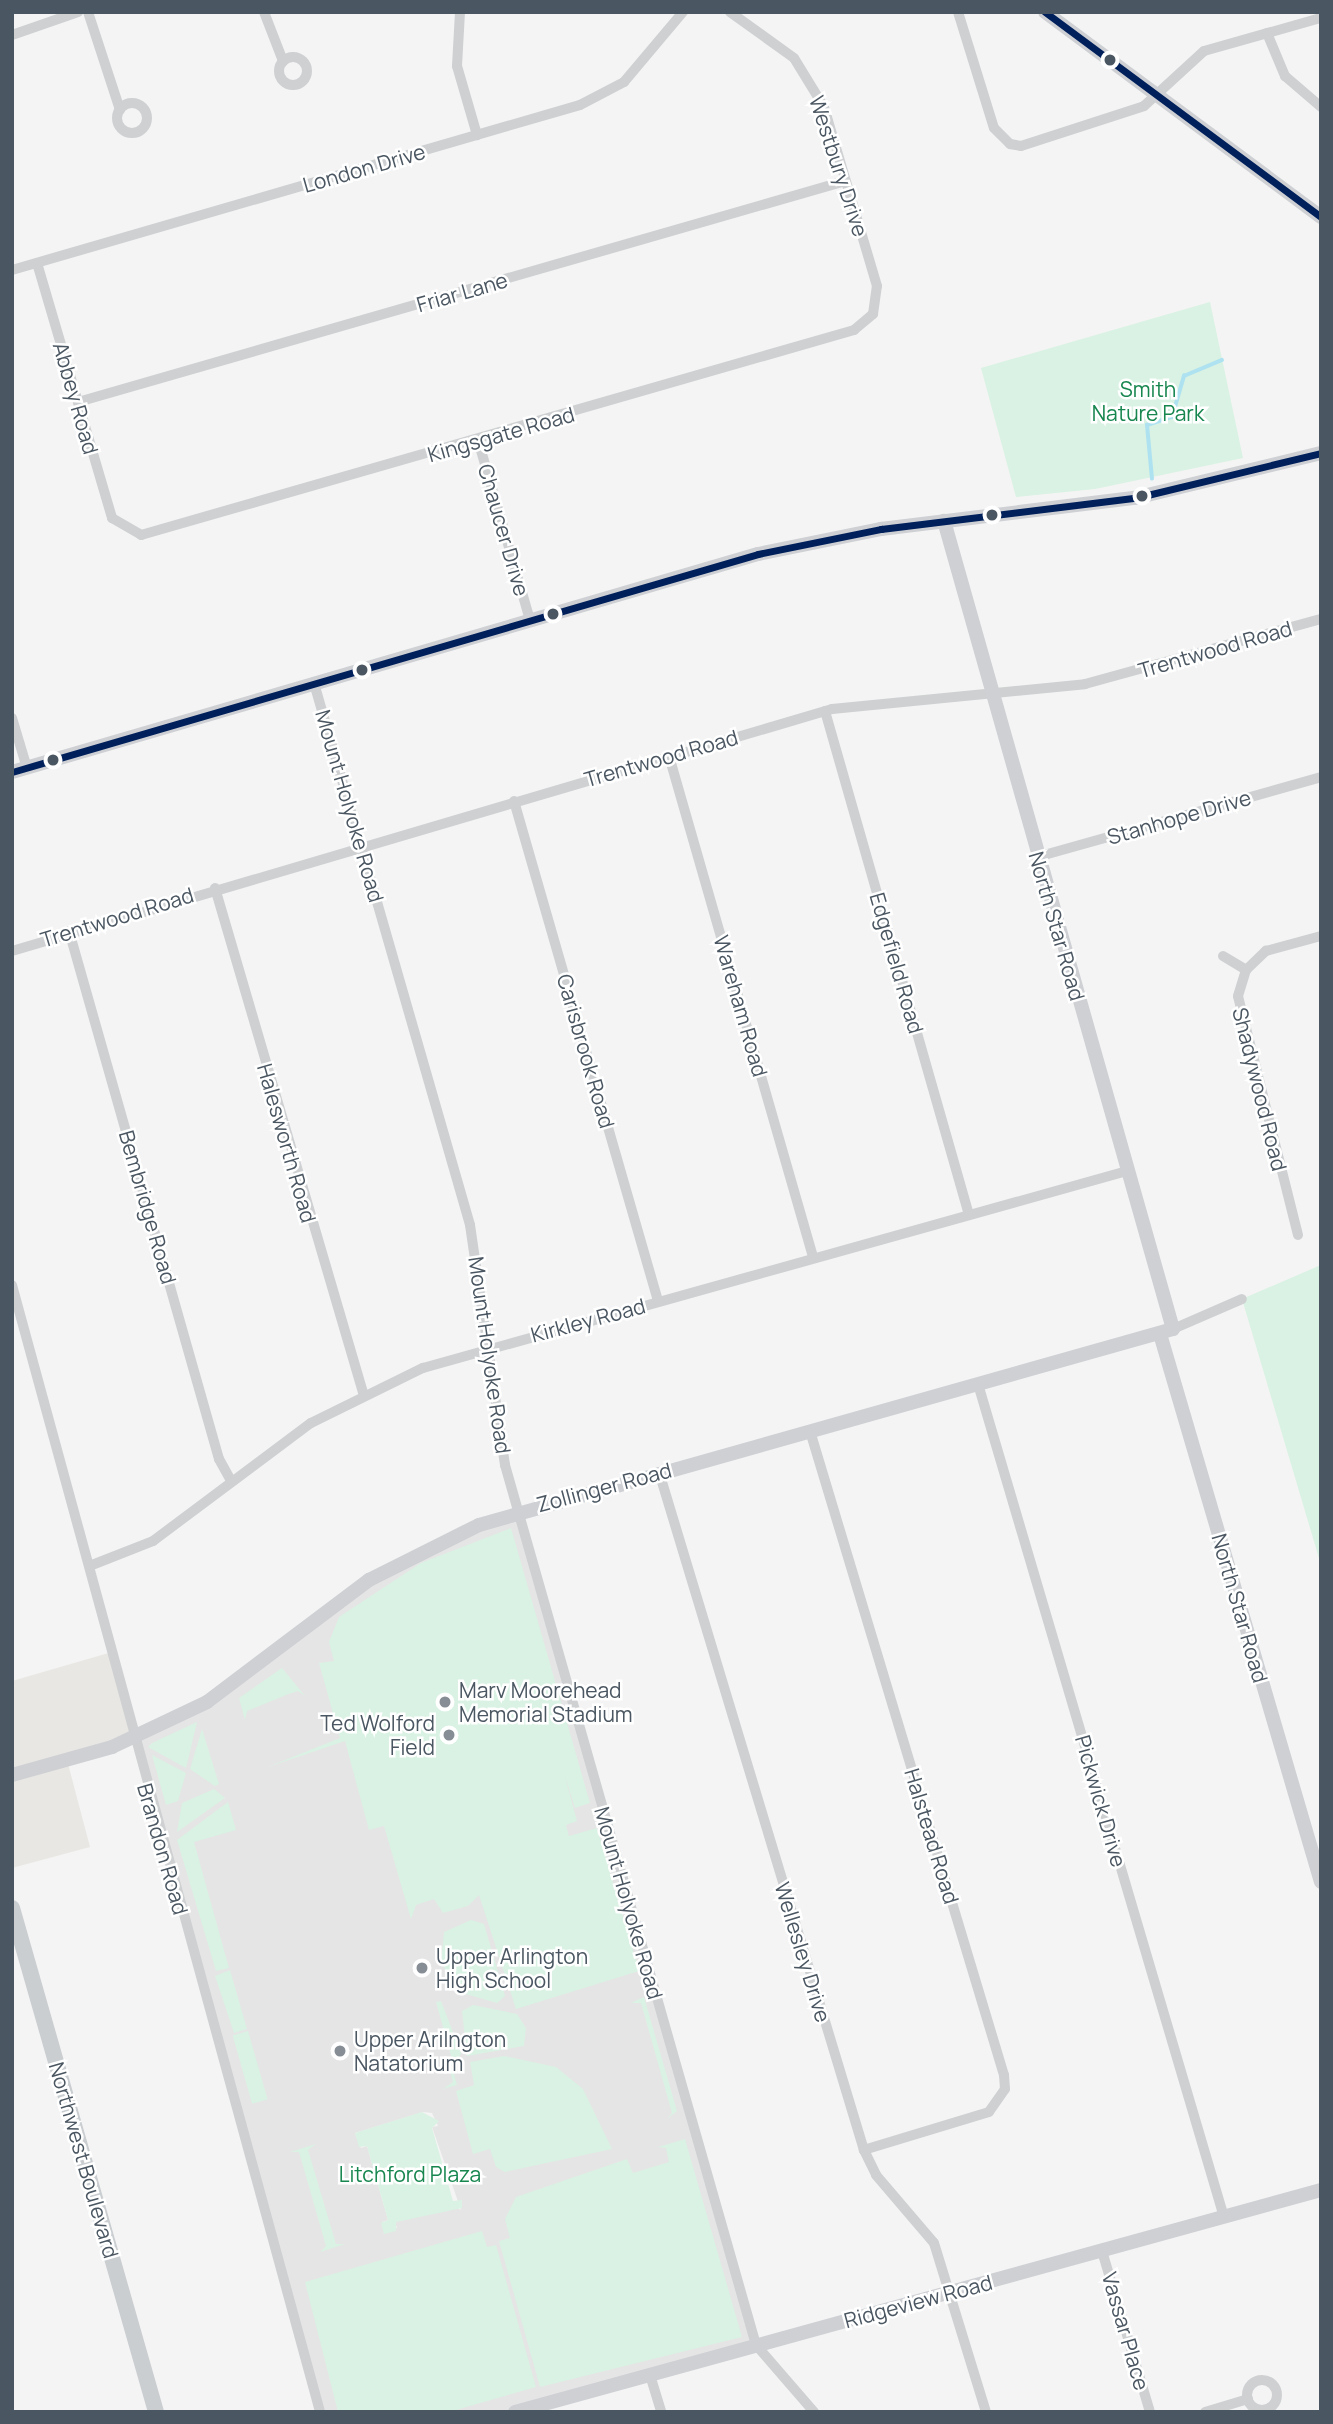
<!DOCTYPE html>
<style>
body{margin:0}
#map{position:relative;width:1333px;height:2424px;overflow:hidden;background:#f4f4f4;font-family:Manrope,sans-serif}
div>[style]{position:absolute}
[style*='--x']{left:calc(var(--x)*1px);top:calc(var(--y)*1px);width:calc(var(--w)*1px);rotate:calc(var(--a)*1deg)}
.commercial>*{inset:0;background:#e8e7e3}
.education>*{inset:0;background:#e6e5e6}
.green>*{inset:0;background:#d9f2e3;transform-origin:0 0}
.stream>*{height:3.5px;margin:-1.75px;padding:0 1.75px;transform-origin:1.75px;border-radius:1.75px;background:#aee2f0}
.street>*{height:10px;margin:-5px;padding:0 5px;transform-origin:5px;border-radius:5px;background:#ced0d2}
.street>.ring{margin:-5px;padding:0;box-sizing:content-box;background:none;border:10px solid #ced0d2;border-radius:50%}
.secondary>*{height:14px;margin:-7px;padding:0 7px;transform-origin:7px;border-radius:7px;background:#ced0d4}
.primary>*{height:16px;margin:-8px;padding:0 8px;transform-origin:8px;border-radius:8px;background:#caced1}
.bus-1>*{height:7px;margin:-3.5px;padding:0 3.5px;transform-origin:3.5px;border-radius:3.5px;background:#00205b}
.dots>*{width:19px;height:19px;translate:-50% -50%;box-sizing:border-box;border:4px solid #fff;border-radius:50%}
span{translate:-50% -50%;white-space:nowrap;text-align:center;line-height:1.15;-webkit-text-stroke:5px #fff;paint-order:stroke}
.street-label{font-size:21px;color:#4a5661}
.park-label{font-size:21px;color:#17864f}
.poi-label{font-size:21px;color:#4a5661}
.left{translate:0 -50%;text-align:left}
.right{translate:-100% -50%;text-align:right}
.frame{position:absolute;inset:0;border:14px solid #4a5661;pointer-events:none}
</style>
<div id="map">
<div class="commercial">
<i style="clip-path:polygon(112px 1652px,132px 1740px,67px 1760px,90px 1847px,12px 1868px,12px 1681px)"></i>
</div>
<div class="education">
<i style="clip-path:polygon(evenodd,518px 1511px,756px 2345px,515px 2412px,320px 2412px,132px 1740px,163px 1726px,344px 1597px,518px 1511px,423px 2112px,432px 2113px,438px 2126px,432px 2127px,461px 2210px,453px 2206px,395px 2222px,397px 2228px,382px 2222px,388px 2220px,367px 2146px,361px 2148px,355px 2133px,423px 2112px)"></i>
</div>
<div class="green">
<i style="clip-path:polygon(1210px 302px,1243px 458px,1095px 489px,1016px 497px,981px 368px)"></i>
<i style="clip-path:polygon(1321px 1265px,1321px 1565px,1242px 1299px)"></i>
<i style="clip-path:polygon(511px 1528px,590px 1803px,575px 1808px,564px 1773px,577px 1821px,566px 1825px,569px 1836px,597px 1828px,639px 1971px,516px 2009px,479px 1895px,468px 1906px,443px 1913px,434px 1899px,416px 1905px,411px 1919px,384px 1826px,369px 1830px,345px 1741px,268px 1767px,340px 1738px,319px 1663px,334px 1661px,329px 1642px,339px 1617px,421px 1563px)"></i>
<i style="clip-path:polygon(282px 1668px,305px 1696px,298px 1691px,286px 1695px,247px 1711px,245px 1720px,239px 1698px)"></i>
<i style="clip-path:polygon(197px 1722px,186px 1768px,148px 1747px,152px 1743px)"></i>
<i style="clip-path:polygon(202px 1729px,219px 1784px,215px 1786px,190px 1769px)"></i>
<i style="clip-path:polygon(152px 1755px,186px 1773px,178px 1801px,166px 1805px)"></i>
<i style="clip-path:polygon(214px 1789px,225px 1798px,177px 1832px,182px 1803px)"></i>
<i style="clip-path:polygon(228px 1802px,236px 1830px,194px 1842px,229px 1968px,216px 1971px,177px 1840px)"></i>
<i style="clip-path:polygon(471px 1920px,484px 1924px,505px 1996px,497px 2003px,462px 1993px,441px 1963px,444px 1932px)"></i>
<i style="clip-path:polygon(230px 1970px,247px 2029px,234px 2033px,215px 1976px)"></i>
<i style="clip-path:polygon(644px 1997px,677px 2111px,667px 2119px,672px 2113px,641px 2003px,631px 2003px)"></i>
<i style="clip-path:polygon(441px 2001px,461px 2053px,453px 2070px,457px 2085px,443px 2089px,453px 2082px,449px 2065px,453px 2063px,436px 2002px)"></i>
<i style="clip-path:polygon(473px 2005px,517px 2014px,526px 2028px,524px 2046px,467px 2056px,462px 2011px)"></i>
<i style="left:248px;top:2031px;width:71px;height:16px;rotate:74deg"></i>
<i style="clip-path:polygon(504px 2056px,556px 2067px,583px 2089px,612px 2149px,505px 2172px,496px 2167px,490px 2149px,473px 2154px,456px 2091px,474px 2085px,470px 2062px)"></i>
<i style="clip-path:polygon(422px 2112px,439px 2121px,432px 2128px,453px 2201px,462px 2200px,462px 2208px,396px 2222px,396px 2231px,384px 2234px,381px 2223px,388px 2220px,367px 2146px,359px 2147px,355px 2133px)"></i>
<i style="clip-path:polygon(685px 2139px,742px 2337px,540px 2387px,499px 2241px,510px 2238px,505px 2219px,516px 2197px,627px 2159px,633px 2173px,669px 2162px,666px 2148px,658px 2147px)"></i>
<i style="clip-path:polygon(316px 2144px,308px 2150px,336px 2244px,345px 2244px,320px 2252px,326px 2246px,299px 2152px,290px 2152px)"></i>
<i style="clip-path:polygon(482px 2231px,487px 2247px,496px 2245px,536px 2387px,449px 2412px,338px 2412px,305px 2282px)"></i>
</div>
<div class="stream">
<i style="--x:1152;--y:479;--w:54;--a:-95.3"></i>
<i style="--x:1147;--y:425;--w:26;--a:-18"></i>
<i style="--x:1172;--y:417;--w:43;--a:-73.7"></i>
<i style="--x:1184;--y:376;--w:41;--a:-22.8"></i>
</div>
<div class="street">
<i style="--x:88;--y:12;--w:103;--a:71.9"></i>
<i style="--x:264;--y:12;--w:53;--a:68.8"></i>
<i style="--x:460;--y:12;--w:54;--a:93.2"></i>
<i style="--x:457;--y:66;--w:72;--a:73.8"></i>
<i style="--x:958;--y:12;--w:121;--a:72.8"></i>
<i style="--x:994;--y:128;--w:23;--a:45"></i>
<i style="--x:1010;--y:144;--w:11;--a:10"></i>
<i style="--x:1021;--y:146;--w:129;--a:-18"></i>
<i style="--x:1144;--y:106;--w:81;--a:-42.5"></i>
<i style="--x:1204;--y:51;--w:122;--a:-15.8"></i>
<i style="--x:1267;--y:33;--w:47;--a:67.3"></i>
<i style="--x:1285;--y:76;--w:48;--a:40.7"></i>
<i style="--x:12;--y:35;--w:70;--a:-19.2"></i>
<i class="ring" style="left:279px;top:57px;width:18px;height:18px"></i>
<i class="ring" style="left:117px;top:103px;width:20px;height:20px"></i>
<i style="--x:37;--y:263;--w:266;--a:73.6"></i>
<i style="--x:112;--y:518;--w:34;--a:30"></i>
<i style="--x:141;--y:535;--w:742;--a:-16.04"></i>
<i style="--x:854;--y:330;--w:25;--a:-40"></i>
<i style="--x:873;--y:314;--w:28;--a:-82"></i>
<i style="--x:877;--y:286;--w:187;--a:-106.5"></i>
<i style="--x:824;--y:107;--w:57;--a:-121.5"></i>
<i style="--x:794;--y:58;--w:79;--a:-144.3"></i>
<i style="--x:12;--y:270;--w:591;--a:-16.2"></i>
<i style="--x:580;--y:105;--w:50;--a:-27.6"></i>
<i style="--x:624;--y:82;--w:92;--a:-49.9"></i>
<i style="--x:78;--y:402;--w:798;--a:-16.07"></i>
<i style="--x:478;--y:440;--w:187;--a:73.9"></i>
<i style="--x:314;--y:683;--w:564;--a:73.94"></i>
<i style="--x:470;--y:1225;--w:243;--a:81.7"></i>
<i style="--x:505;--y:1465;--w:915;--a:74.08"></i>
<i style="--x:756;--y:2345;--w:89;--a:49.1"></i>
<i style="--x:825;--y:711;--w:524;--a:74.05"></i>
<i style="--x:12;--y:718;--w:52;--a:73.3"></i>
<i style="--x:669;--y:756;--w:521;--a:73.96"></i>
<i style="--x:514;--y:801;--w:520;--a:73.93"></i>
<i style="--x:1037;--y:857;--w:295;--a:-15.7"></i>
<i style="--x:215;--y:888;--w:529;--a:73.65"></i>
<i style="--x:69;--y:931;--w:549;--a:74.14"></i>
<i style="--x:219;--y:1459;--w:26;--a:61"></i>
<i style="--x:12;--y:951;--w:855;--a:-16.44"></i>
<i style="--x:832;--y:709;--w:254;--a:-5.6"></i>
<i style="--x:1085;--y:684;--w:245;--a:-15.4"></i>
<i style="--x:1223;--y:956;--w:27;--a:31"></i>
<i style="--x:1298;--y:1235;--w:246;--a:-104.1"></i>
<i style="--x:1238;--y:996;--w:27;--a:-73"></i>
<i style="--x:1246;--y:970;--w:28;--a:-44"></i>
<i style="--x:1266;--y:951;--w:57;--a:-15.3"></i>
<i style="--x:12;--y:1285;--w:1168;--a:74.71"></i>
<i style="--x:1173;--y:1329;--w:75;--a:-23.5"></i>
<i style="--x:978;--y:1384;--w:869;--a:73.55"></i>
<i style="--x:810;--y:1431;--w:673;--a:73.24"></i>
<i style="--x:1004;--y:2075;--w:14;--a:86"></i>
<i style="--x:1005;--y:2089;--w:28;--a:125"></i>
<i style="--x:989;--y:2112;--w:131;--a:163.1"></i>
<i style="--x:659;--y:1472;--w:708;--a:73.18"></i>
<i style="--x:864;--y:2150;--w:28;--a:64"></i>
<i style="--x:876;--y:2175;--w:89;--a:49.5"></i>
<i style="--x:934;--y:2243;--w:177;--a:72.9"></i>
<i style="--x:92;--y:1565;--w:66;--a:-21.5"></i>
<i style="--x:153;--y:1541;--w:197;--a:-36.8"></i>
<i style="--x:311;--y:1423;--w:125;--a:-26.2"></i>
<i style="--x:423;--y:1368;--w:731;--a:-15.63"></i>
<i style="--x:1102;--y:2251;--w:168;--a:73.4"></i>
<i style="--x:650;--y:2375;--w:39;--a:73"></i>
<i class="ring" style="left:1247px;top:2380px;width:20px;height:20px"></i>
<i style="--x:1205;--y:2412;--w:45;--a:-16.8"></i>
</div>
<div class="secondary">
<i style="--x:1045;--y:12;--w:344;--a:36.6"></i>
<i style="--x:12;--y:772;--w:777;--a:-16.29"></i>
<i style="--x:758;--y:554;--w:126;--a:-11.5"></i>
<i style="--x:881;--y:529;--w:256;--a:-7"></i>
<i style="--x:1135;--y:498;--w:191;--a:-13.6"></i>
<i style="--x:1160;--y:1334;--w:571;--a:73.63"></i>
<i style="--x:12;--y:1775;--w:104;--a:-15.6"></i>
<i style="--x:112;--y:1747;--w:105;--a:-25.3"></i>
<i style="--x:207;--y:1702;--w:203;--a:-37"></i>
<i style="--x:369;--y:1580;--w:123;--a:-26.6"></i>
<i style="--x:479;--y:1525;--w:721;--a:-15.77"></i>
<i style="--x:1173;--y:1329;--w:840;--a:-105.82"></i>
<i style="--x:515;--y:2412;--w:836;--a:-15.4"></i>
</div>
<div class="primary">
<i style="--x:12;--y:1908;--w:524;--a:74.05"></i>
</div>
<div class="bus-1">
<i style="--x:1045;--y:12;--w:344;--a:36.6"></i>
<i style="--x:12;--y:772;--w:777;--a:-16.29"></i>
<i style="--x:758;--y:554;--w:126;--a:-11.5"></i>
<i style="--x:881;--y:529;--w:256;--a:-7"></i>
<i style="--x:1135;--y:498;--w:191;--a:-13.6"></i>
</div>
<div class="dots">
<i style="left:1110px;top:60px;background:#4a5661"></i>
<i style="left:1142px;top:496px;background:#4a5661"></i>
<i style="left:992px;top:515px;background:#4a5661"></i>
<i style="left:553px;top:614px;background:#4a5661"></i>
<i style="left:362px;top:670px;background:#4a5661"></i>
<i style="left:53px;top:760px;background:#4a5661"></i>
<i style="left:445px;top:1702px;background:#868d94"></i>
<i style="left:449px;top:1735px;background:#868d94"></i>
<i style="left:422px;top:1968px;background:#868d94"></i>
<i style="left:340px;top:2051px;background:#868d94"></i>
</div>
<div class="street-label">
<span style="left:839px;top:166px;rotate:72deg">Westbury Drive</span>
<span style="left:364px;top:168px;rotate:-16deg">London Drive</span>
<span style="left:462px;top:292px;rotate:-16deg">Friar Lane</span>
<span style="left:76px;top:398px;rotate:74deg">Abbey Road</span>
<span style="left:501px;top:434px;rotate:-16deg">Kingsgate Road</span>
<span style="left:504px;top:530px;rotate:74deg">Chaucer Drive</span>
<span style="left:1215px;top:649px;rotate:-16deg">Trentwood Road</span>
<span style="left:661px;top:758px;rotate:-16deg">Trentwood Road</span>
<span style="left:350px;top:806px;rotate:74deg">Mount Holyoke Road</span>
<span style="left:1179px;top:817px;rotate:-16deg">Stanhope Drive</span>
<span style="left:117px;top:917px;rotate:-17deg">Trentwood Road</span>
<span style="left:1057px;top:926px;rotate:74deg">North Star Road</span>
<span style="left:897px;top:963px;rotate:74deg">Edgefield Road</span>
<span style="left:741px;top:1006px;rotate:74deg">Wareham Road</span>
<span style="left:586px;top:1051px;rotate:74deg">Carisbrook Road</span>
<span style="left:1260px;top:1089px;rotate:76deg">Shadywood Road</span>
<span style="left:287px;top:1143px;rotate:74deg">Halesworth Road</span>
<span style="left:148px;top:1207px;rotate:74deg">Bembridge Road</span>
<span style="left:588px;top:1320px;rotate:-15deg">Kirkley Road</span>
<span style="left:490px;top:1355px;rotate:82deg">Mount Holyoke Road</span>
<span style="left:604px;top:1487px;rotate:-15deg">Zollinger Road</span>
<span style="left:1240px;top:1608px;rotate:74deg">North Star Road</span>
<span style="left:1101px;top:1801px;rotate:74deg">Pickwick Drive</span>
<span style="left:932px;top:1836px;rotate:73deg">Halstead Road</span>
<span style="left:163px;top:1849px;rotate:74deg">Brandon Road</span>
<span style="left:629px;top:1903px;rotate:74deg">Mount Holyoke Road</span>
<span style="left:803px;top:1952px;rotate:73deg">Wellesley Drive</span>
<span style="left:84px;top:2160px;rotate:74deg">Northwest Boulevard</span>
<span style="left:918px;top:2301px;rotate:-15deg">Ridgeview Road</span>
<span style="left:1126px;top:2331px;rotate:74deg">Vassar Place</span>
</div>
<div class="park-label">
<span style="left:1148px;top:401px">Smith<br>Nature Park</span>
<span style="left:410px;top:2174px">Litchford Plaza</span>
</div>
<div class="poi-label">
<span class="left" style="left:459px;top:1702px">Marv Moorehead<br>Memorial Stadium</span>
<span class="right" style="left:435px;top:1735px">Ted Wolford<br>Field</span>
<span class="left" style="left:436px;top:1968px">Upper Arlington<br>High School</span>
<span class="left" style="left:354px;top:2051px">Upper Arilngton<br>Natatorium</span>
</div>
<div class="frame"></div>
</div>
